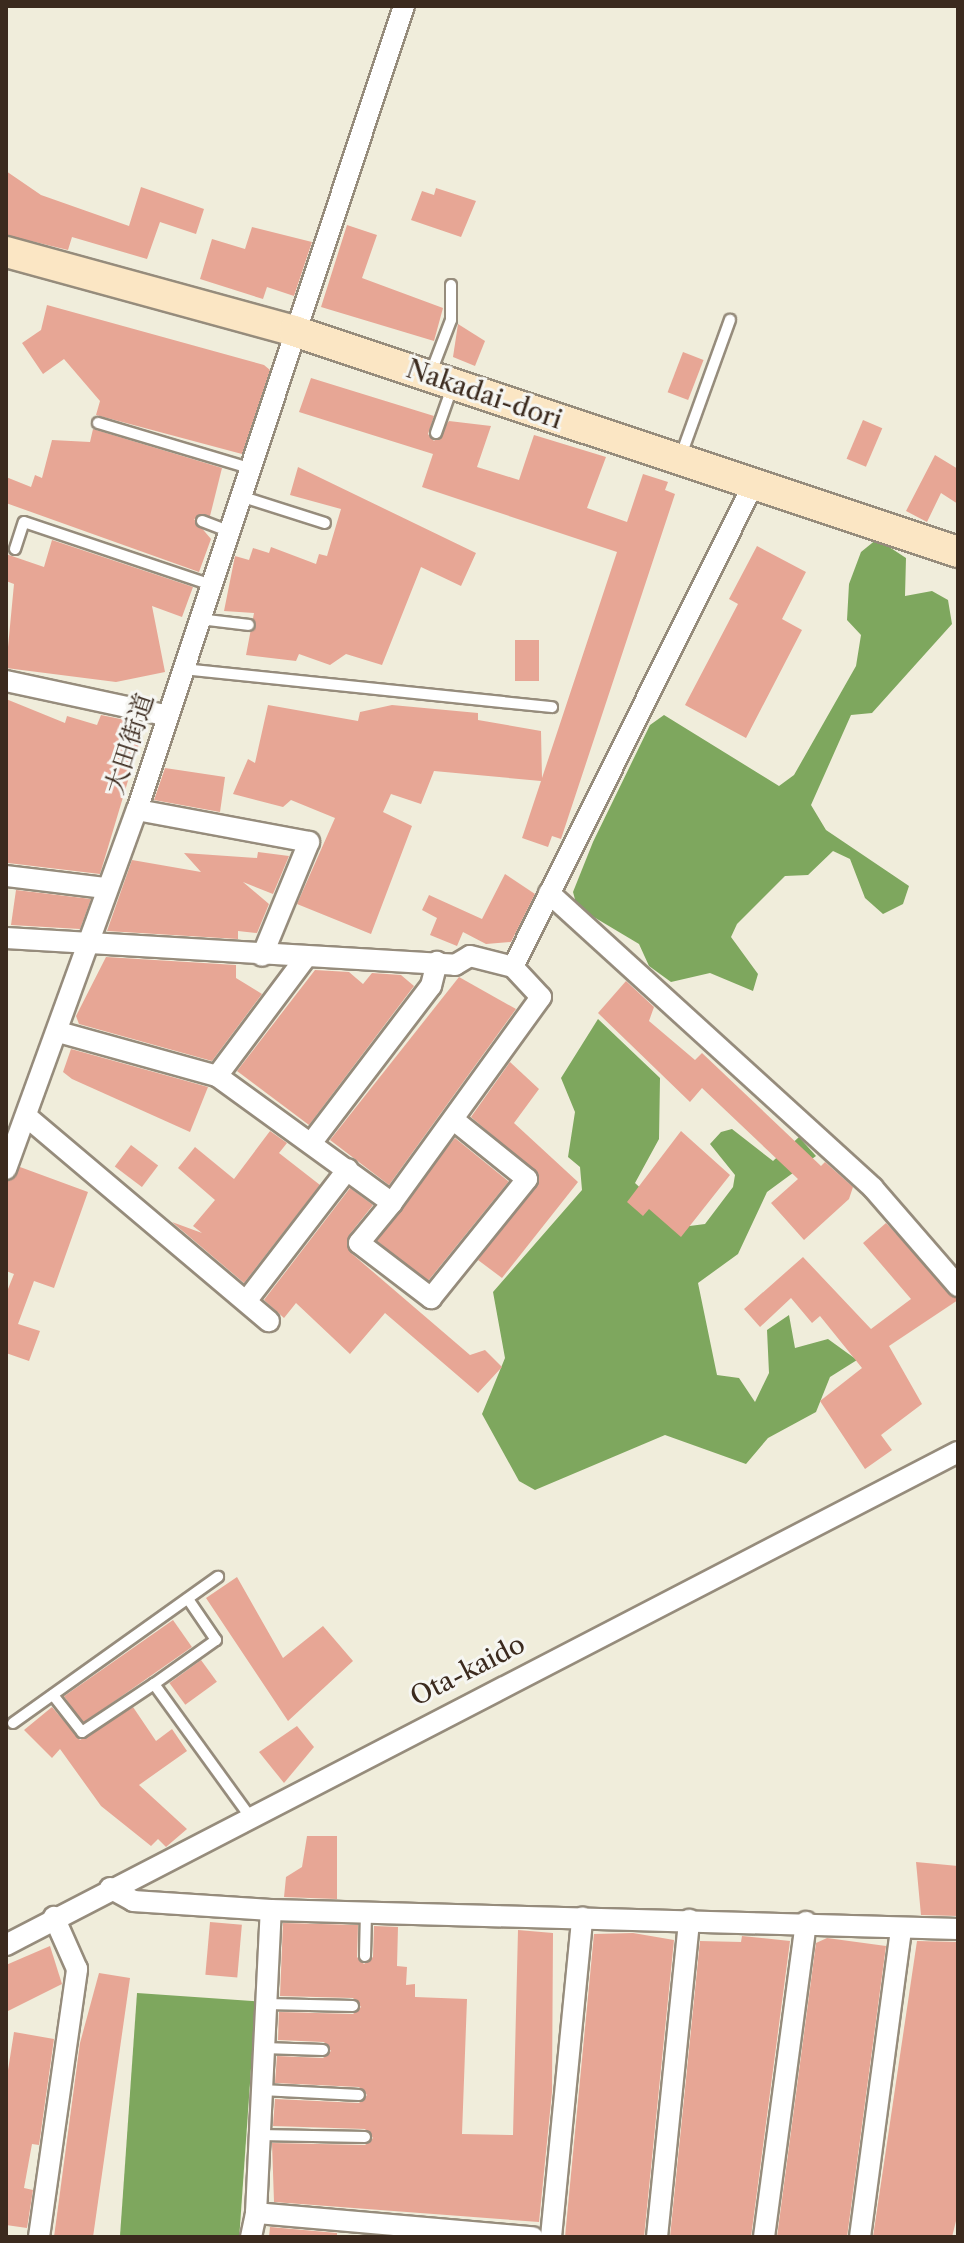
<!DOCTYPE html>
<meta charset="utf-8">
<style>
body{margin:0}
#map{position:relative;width:964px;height:2243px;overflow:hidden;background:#f0eddb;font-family:"Libre Caslon Text","Noto Serif JP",serif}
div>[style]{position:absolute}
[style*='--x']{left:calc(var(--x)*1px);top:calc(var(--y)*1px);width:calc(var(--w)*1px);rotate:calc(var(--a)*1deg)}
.forest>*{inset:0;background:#7ea75e;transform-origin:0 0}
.building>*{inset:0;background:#e7a695;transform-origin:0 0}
.roads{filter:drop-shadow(2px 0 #968c7c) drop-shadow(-2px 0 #968c7c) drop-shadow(0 2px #968c7c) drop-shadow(0 -2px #968c7c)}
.lane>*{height:10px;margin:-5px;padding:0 5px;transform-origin:5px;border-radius:5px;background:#fff}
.street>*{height:20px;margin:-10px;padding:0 10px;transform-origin:10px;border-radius:10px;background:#fff}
.secondary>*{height:30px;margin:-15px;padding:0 15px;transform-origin:15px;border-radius:15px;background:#fbe6c4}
span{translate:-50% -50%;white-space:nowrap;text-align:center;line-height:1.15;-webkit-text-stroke:6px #f6f6f2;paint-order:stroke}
.street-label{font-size:26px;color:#3b2a1e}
.frame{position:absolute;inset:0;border:8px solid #3b2a1e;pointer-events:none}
</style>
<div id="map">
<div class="forest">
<i style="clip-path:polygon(877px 539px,906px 558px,905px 596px,932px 591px,948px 600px,952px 624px,872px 713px,851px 715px,811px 805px,826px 830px,909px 886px,903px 904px,883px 914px,865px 898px,850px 859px,833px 851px,808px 875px,785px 876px,737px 924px,731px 937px,758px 974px,753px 991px,710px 973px,671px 982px,649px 966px,639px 944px,577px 907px,573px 892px,593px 842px,650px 725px,664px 715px,779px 786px,794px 775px,856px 666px,861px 635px,847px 620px,849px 584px,861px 552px)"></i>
<i style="clip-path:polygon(598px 1019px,660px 1078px,659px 1139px,635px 1183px,682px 1227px,705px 1224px,733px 1187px,735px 1175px,710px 1144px,721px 1132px,732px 1129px,773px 1161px,799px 1137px,816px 1156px,767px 1192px,738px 1254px,698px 1283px,717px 1375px,739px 1378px,755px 1402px,769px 1373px,767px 1330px,789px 1315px,795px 1348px,828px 1339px,857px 1360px,830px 1377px,816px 1412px,768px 1438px,746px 1464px,665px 1435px,535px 1490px,519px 1481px,482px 1414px,505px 1358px,493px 1292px,582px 1190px,580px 1167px,568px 1157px,575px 1112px,561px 1078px)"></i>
<i style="left:137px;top:1993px;width:119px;height:245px;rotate:4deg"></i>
</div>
<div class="building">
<i style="clip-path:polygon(6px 171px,41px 195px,129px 226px,141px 187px,204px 209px,196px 234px,160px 222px,147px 259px,72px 237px,68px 250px,6px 235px)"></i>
<i style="clip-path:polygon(436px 188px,476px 201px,461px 237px,411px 220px,422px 191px,434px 195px)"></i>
<i style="clip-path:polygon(347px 225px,377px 235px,362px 278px,443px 308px,434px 341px,321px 307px)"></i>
<i style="clip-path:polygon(252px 227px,312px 242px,294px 296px,267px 287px,263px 299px,200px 279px,212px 239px,245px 249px)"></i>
<i style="clip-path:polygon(47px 305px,264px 365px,270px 370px,242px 454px,96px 415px,100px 401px,64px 359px,43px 374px,22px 343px,41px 330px)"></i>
<i style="clip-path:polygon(458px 324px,485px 341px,475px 366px,453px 357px)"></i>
<i style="left:683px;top:352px;width:22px;height:43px;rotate:21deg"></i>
<i style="clip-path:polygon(311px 378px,434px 416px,428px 434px,434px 441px,449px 421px,491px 426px,477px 467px,519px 480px,534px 435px,606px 457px,587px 508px,627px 522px,643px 474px,668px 482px,665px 490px,675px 494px,561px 839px,552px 836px,548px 847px,522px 838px,541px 781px,434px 771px,421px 804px,391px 794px,383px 812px,412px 826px,371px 934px,297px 904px,335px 818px,291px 800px,283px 807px,233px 794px,248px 759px,255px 763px,268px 705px,358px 721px,360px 712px,392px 705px,478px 713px,478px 720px,541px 731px,542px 778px,617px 552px,422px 487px,433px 454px,299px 412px)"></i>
<i style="left:863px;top:420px;width:21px;height:42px;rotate:23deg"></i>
<i style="clip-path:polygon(93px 429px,222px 468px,210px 516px,194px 519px,211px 539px,199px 572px,6px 503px,6px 477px,31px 487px,35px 475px,42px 478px,52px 440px,90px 442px)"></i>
<i style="clip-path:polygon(935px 455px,958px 469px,958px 504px,941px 493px,927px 522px,906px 511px)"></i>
<i style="clip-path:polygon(298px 467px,476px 553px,461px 586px,421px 567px,382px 665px,346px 654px,330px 665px,299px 654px,296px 661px,246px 655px,254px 613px,224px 611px,235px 556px,249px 560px,253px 548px,269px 553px,271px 547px,316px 564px,319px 554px,327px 556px,341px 509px,290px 495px)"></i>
<i style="clip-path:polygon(52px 540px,193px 587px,182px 617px,152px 606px,165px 672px,116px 682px,6px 668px,14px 584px,6px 581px,6px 554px,44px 567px)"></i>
<i style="clip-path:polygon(757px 546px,806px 572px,782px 619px,802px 630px,746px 738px,685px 705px,738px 604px,729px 599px)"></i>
<i style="left:515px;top:640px;width:24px;height:41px"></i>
<i style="clip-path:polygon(6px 699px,65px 723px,67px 716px,97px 725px,101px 715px,145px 724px,100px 874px,8px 863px)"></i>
<i style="clip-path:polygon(165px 768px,225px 777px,220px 812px,154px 800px)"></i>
<i style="clip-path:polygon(258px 852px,289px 856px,273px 894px,243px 882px,269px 904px,257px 933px,238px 931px,238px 939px,107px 931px,132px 860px,201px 872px,184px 853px,257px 858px)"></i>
<i style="clip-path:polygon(505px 874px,535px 894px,511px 942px,486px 944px,463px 932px,457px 946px,430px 935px,437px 918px,422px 910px,429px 895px,482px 919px)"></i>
<i style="clip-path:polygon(16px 890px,91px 899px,80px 929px,11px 925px)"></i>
<i style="clip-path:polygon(106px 957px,236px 965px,236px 978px,262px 994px,212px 1061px,79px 1024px,76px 1016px)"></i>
<i style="clip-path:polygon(315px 970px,349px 972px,363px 984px,372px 973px,401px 975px,414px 986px,309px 1125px,237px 1071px)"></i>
<i style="clip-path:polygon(459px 977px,516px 1009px,389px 1185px,330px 1140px)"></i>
<i style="clip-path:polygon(626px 981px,654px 1007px,649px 1021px,695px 1060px,702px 1053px,821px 1166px,825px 1162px,853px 1187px,849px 1199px,804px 1240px,771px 1203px,798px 1179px,702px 1088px,690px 1102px,598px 1013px)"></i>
<i style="clip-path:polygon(71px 1049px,208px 1087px,190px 1132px,72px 1079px,63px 1072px)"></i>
<i style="clip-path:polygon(510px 1062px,539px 1089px,514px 1123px,578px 1182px,502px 1278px,478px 1260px,539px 1175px,471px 1117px)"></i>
<i style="clip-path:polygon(270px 1131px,287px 1143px,279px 1153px,320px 1185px,244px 1283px,172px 1222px,202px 1233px,193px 1226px,215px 1200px,178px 1168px,195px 1147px,234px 1179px)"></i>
<i style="clip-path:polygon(681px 1131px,730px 1175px,681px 1237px,649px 1209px,643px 1216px,627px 1202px)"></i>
<i style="left:455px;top:1138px;width:69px;height:129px;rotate:39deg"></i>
<i style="left:131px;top:1145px;width:34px;height:27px;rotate:37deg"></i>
<i style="clip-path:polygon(20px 1167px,88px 1192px,54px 1288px,34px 1281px,18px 1324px,40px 1331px,29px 1361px,6px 1353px,6px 1294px,14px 1274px,6px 1271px,6px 1182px)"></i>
<i style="clip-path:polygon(350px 1188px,373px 1205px,349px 1235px,351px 1253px,470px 1355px,485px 1350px,502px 1367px,478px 1393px,385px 1313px,350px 1354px,296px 1303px,284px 1318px,264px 1300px)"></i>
<i style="clip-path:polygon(886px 1223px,958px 1300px,889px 1346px,922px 1404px,881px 1435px,892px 1450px,865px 1469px,820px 1401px,862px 1368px,820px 1316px,812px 1323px,791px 1298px,760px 1327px,744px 1309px,803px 1257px,871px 1329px,911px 1299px,863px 1243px)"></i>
<i style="clip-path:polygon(237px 1577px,283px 1658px,323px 1626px,353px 1661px,288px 1721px,206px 1598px)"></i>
<i style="left:173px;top:1620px;width:33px;height:133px;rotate:55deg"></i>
<i style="left:201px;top:1660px;width:27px;height:39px;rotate:54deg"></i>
<i style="clip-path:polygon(52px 1707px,80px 1740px,133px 1707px,156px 1741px,172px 1729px,187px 1751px,139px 1785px,187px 1829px,166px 1847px,158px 1839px,151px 1846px,101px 1806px,60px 1749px,52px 1758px,24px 1730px)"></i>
<i style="clip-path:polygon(297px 1726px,314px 1747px,284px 1783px,259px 1752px)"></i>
<i style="clip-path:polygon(307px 1836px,337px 1836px,337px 1899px,284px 1897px,286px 1877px,302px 1867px)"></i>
<i style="clip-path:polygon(916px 1862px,958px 1866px,958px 1916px,921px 1915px)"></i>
<i style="left:210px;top:1922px;width:32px;height:53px;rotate:5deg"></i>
<i style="clip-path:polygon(283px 1923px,358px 1925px,357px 1957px,364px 1964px,373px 1957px,374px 1926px,398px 1927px,397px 1966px,407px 1967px,406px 1985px,415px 1984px,415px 1997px,467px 1999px,462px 2134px,513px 2135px,518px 1930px,553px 1933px,552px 2092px,539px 2222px,274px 2202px,272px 2143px,365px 2145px,373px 2138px,365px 2129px,273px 2126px,275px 2099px,359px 2103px,367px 2095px,359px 2087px,275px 2083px,277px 2056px,323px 2058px,331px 2051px,324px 2042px,278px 2040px,279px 2012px,353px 2014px,361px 2007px,353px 1998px,280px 1996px)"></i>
<i style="clip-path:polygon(633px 1933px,674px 1940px,644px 2237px,565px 2237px,594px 1934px)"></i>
<i style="clip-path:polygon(742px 1936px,790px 1941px,751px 2237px,670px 2237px,700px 1941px,741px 1942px)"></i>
<i style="clip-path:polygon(827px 1938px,886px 1946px,847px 2237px,777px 2237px,816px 1943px)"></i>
<i style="clip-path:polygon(917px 1941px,958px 1942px,956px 2221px,952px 2237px,873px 2237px)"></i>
<i style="clip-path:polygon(50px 1946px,62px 1984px,6px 2012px,6px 1965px)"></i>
<i style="clip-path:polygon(99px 1973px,130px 1978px,93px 2237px,54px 2237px,80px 2043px)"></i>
<i style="clip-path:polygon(14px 2032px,54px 2039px,39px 2145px,32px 2144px,24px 2188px,33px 2190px,27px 2228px,6px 2225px,6px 2083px)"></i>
<i style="clip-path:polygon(270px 2227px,337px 2233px,337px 2237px,269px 2237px)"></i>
</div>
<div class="roads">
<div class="lane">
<i style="--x:430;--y:375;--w:59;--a:-69.1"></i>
<i style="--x:451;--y:320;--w:35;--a:-90"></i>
<i style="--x:98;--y:423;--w:158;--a:16.6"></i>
<i style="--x:436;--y:433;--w:51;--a:-70.5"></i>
<i style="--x:680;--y:458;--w:147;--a:-70.1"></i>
<i style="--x:240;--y:496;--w:89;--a:17.6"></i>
<i style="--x:202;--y:521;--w:28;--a:21"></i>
<i style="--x:15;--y:549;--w:28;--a:-72"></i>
<i style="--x:24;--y:522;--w:197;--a:18.6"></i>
<i style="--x:199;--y:619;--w:50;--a:6.8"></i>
<i style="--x:183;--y:669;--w:371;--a:5.9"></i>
<i style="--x:154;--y:1684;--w:160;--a:54.1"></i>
<i style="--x:53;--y:1695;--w:47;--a:51.9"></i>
<i style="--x:82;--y:1732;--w:87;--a:-33.7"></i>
<i style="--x:154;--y:1684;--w:76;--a:-35.4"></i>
<i style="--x:216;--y:1640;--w:50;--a:-124.3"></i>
<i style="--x:13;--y:1723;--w:252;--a:-35.5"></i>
<i style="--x:365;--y:1956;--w:45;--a:-88.7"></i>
<i style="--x:266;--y:2004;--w:87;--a:1.3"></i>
<i style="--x:264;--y:2048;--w:59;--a:1.9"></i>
<i style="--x:262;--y:2090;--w:97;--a:3"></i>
<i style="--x:260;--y:2135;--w:105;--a:1.1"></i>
</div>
<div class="street">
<i style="--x:6;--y:681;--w:163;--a:12.1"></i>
<i style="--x:137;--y:810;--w:175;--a:10.5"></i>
<i style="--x:309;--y:842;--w:123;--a:112.4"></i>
<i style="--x:6;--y:876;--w:100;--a:6.9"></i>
<i style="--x:549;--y:893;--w:438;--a:42.3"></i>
<i style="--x:873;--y:1188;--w:130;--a:49.1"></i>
<i style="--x:6;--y:938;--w:450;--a:3.4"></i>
<i style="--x:455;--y:965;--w:17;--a:-31"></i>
<i style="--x:470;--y:956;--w:44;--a:14.3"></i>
<i style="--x:513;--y:967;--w:41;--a:47"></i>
<i style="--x:541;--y:997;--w:254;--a:125.9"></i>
<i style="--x:392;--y:1203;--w:216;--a:-144"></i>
<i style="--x:217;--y:1076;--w:165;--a:-164.5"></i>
<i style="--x:513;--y:967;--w:538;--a:-63.53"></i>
<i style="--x:217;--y:1076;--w:149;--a:-53.2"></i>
<i style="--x:26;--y:1116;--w:318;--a:40.2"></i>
<i style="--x:312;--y:1142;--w:196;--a:-52.7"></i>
<i style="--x:431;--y:986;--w:25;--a:-76"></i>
<i style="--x:6;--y:1169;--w:382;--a:-70"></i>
<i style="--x:137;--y:810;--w:847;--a:-71.63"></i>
<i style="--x:392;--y:1203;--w:52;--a:129.5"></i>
<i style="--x:359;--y:1243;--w:91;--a:37.4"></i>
<i style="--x:431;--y:1298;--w:153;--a:-51.1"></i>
<i style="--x:527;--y:1179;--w:94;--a:-141.1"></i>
<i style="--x:247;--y:1300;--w:165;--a:-52.4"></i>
<i style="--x:110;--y:1888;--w:26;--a:29"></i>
<i style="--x:133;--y:1901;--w:138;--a:3.7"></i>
<i style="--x:271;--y:1910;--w:687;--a:1.58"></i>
<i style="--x:6;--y:1945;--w:1072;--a:-27.38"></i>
<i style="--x:256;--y:2213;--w:303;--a:-87.2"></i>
<i style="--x:39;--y:2237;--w:271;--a:-81.9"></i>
<i style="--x:77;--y:1969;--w:57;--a:-113.9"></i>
<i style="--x:251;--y:2237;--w:25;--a:-78"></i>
<i style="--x:256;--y:2213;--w:278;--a:5"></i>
<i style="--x:551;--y:2237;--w:321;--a:-84.4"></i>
<i style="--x:657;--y:2237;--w:319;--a:-84.2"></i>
<i style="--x:764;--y:2237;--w:318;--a:-82.4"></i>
<i style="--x:860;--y:2237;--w:311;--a:-82.4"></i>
</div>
<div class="secondary">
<i style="--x:6;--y:252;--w:299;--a:15.3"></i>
<i style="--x:294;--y:331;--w:700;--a:18.41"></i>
</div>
</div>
<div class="street-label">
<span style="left:484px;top:395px;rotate:19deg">Nakadai-dori</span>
<span style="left:130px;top:744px;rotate:-72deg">大田街道</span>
<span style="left:468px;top:1671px;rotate:-27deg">Ota-kaido</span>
</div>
<div class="frame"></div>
</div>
